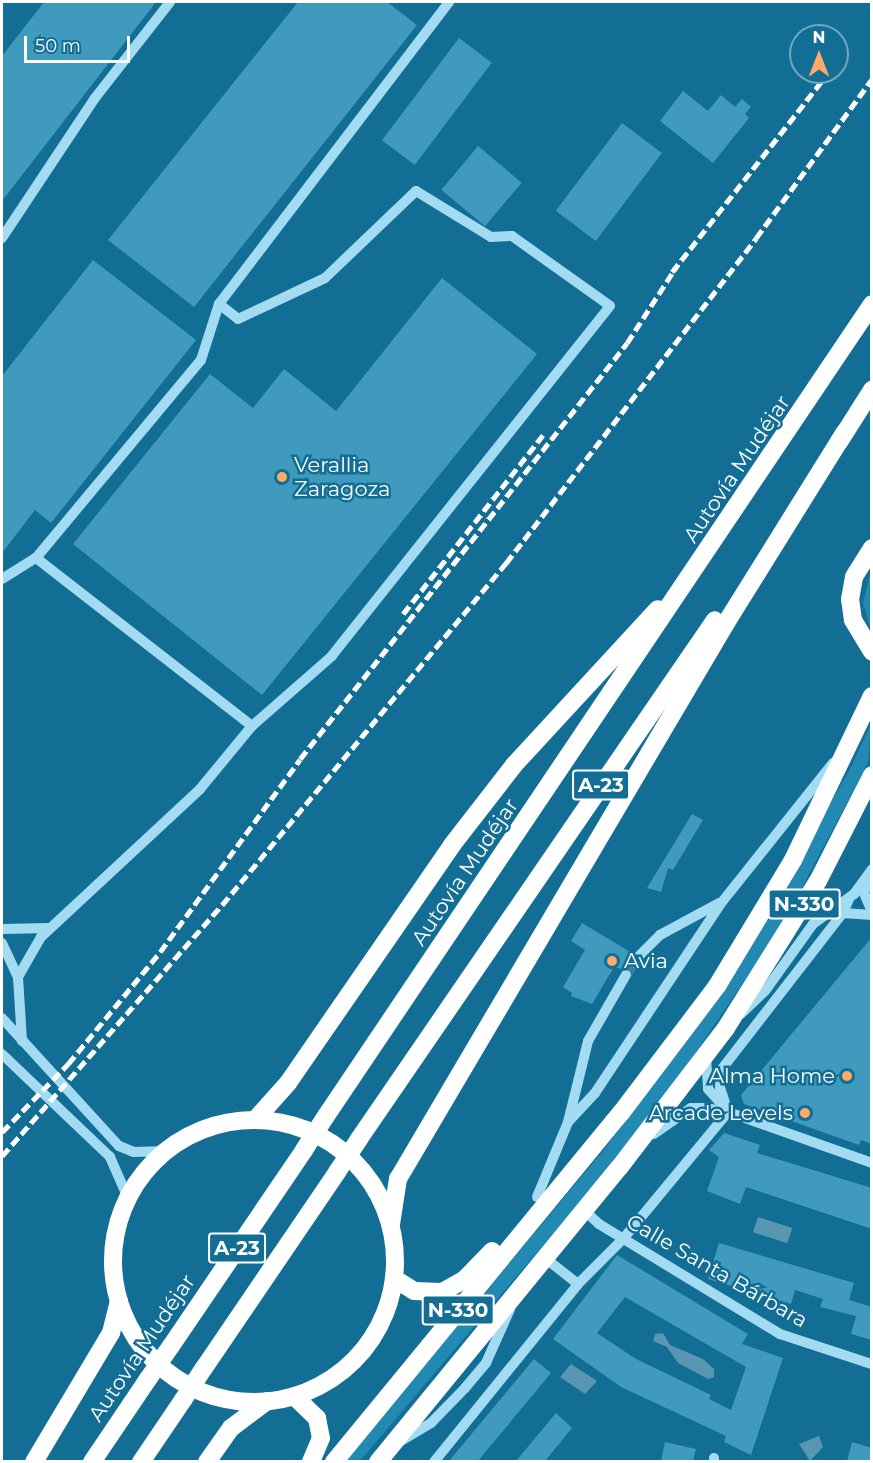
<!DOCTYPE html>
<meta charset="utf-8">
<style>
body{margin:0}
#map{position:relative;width:873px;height:1463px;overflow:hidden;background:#136e95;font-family:Montserrat,sans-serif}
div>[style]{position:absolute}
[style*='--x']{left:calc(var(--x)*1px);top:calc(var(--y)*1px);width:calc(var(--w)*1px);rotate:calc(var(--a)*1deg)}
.green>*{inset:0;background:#2289b2}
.water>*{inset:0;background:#5996b1;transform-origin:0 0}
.building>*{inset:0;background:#409abe;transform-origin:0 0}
.minor-tunnel>*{height:10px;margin-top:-5px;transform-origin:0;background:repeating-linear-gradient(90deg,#3684a5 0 10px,transparent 0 15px)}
.minor>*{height:10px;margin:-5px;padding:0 5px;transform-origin:5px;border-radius:5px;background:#a3dcf2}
.highway>*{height:18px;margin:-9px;padding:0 9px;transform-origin:9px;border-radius:9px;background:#fff}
.highway>.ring{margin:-9px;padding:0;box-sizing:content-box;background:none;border:18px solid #fff;border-radius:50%}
.rail>*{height:4.5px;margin-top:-2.25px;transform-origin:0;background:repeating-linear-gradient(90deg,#fff 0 10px,transparent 0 14.5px)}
.highway-bridge>*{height:18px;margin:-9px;padding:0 9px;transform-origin:9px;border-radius:9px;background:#fff}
.dots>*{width:16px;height:16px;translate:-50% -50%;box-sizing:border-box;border:3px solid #136e95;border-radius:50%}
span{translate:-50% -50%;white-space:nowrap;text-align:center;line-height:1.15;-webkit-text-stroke:5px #136e95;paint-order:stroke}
.shield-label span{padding:2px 4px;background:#136e95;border:2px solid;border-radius:4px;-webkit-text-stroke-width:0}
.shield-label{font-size:20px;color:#fff;font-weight:700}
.poi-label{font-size:21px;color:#fff}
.left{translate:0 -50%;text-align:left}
.right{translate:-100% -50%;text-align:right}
.street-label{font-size:21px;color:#fff}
.frame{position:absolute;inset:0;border:3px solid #fff;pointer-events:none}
.north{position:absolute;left:789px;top:24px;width:60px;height:60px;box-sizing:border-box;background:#136e95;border:2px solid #71a8bf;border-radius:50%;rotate:0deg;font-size:16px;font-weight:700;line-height:24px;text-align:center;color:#fff}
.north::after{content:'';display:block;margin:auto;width:21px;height:27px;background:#ffaa65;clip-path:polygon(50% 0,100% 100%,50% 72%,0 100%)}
.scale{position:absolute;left:24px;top:36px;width:106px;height:27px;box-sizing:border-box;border:3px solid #fff;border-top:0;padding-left:8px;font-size:18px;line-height:21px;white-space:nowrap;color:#fff;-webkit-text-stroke:4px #136e95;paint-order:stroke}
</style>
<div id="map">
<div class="green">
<i style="clip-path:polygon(871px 570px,871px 630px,863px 603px)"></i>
<i style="clip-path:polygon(871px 724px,868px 763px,781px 927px,651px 1118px,360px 1461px,344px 1462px,607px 1146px,723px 990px,849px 771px)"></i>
</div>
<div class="water">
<i style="left:758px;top:1217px;width:36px;height:16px;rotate:18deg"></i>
<i style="clip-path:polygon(663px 1333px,670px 1345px,703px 1359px,714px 1369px,714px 1377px,708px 1379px,678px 1363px,667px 1347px,653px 1341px,655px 1334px)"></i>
<i style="clip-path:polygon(571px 1364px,597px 1381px,585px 1394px,560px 1377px)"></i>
<i style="clip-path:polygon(819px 1436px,823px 1447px,810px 1461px,799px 1444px)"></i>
</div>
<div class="building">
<i style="clip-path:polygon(44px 2px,156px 2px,2px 201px,2px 56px)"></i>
<i style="clip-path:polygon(298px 2px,387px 2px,417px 25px,194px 307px,108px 240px)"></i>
<i style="left:459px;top:38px;width:41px;height:128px;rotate:37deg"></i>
<i style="clip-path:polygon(683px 91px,708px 111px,721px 95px,735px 107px,742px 99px,751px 107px,745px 114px,749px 118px,713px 163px,660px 121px)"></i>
<i style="left:622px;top:123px;width:50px;height:110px;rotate:37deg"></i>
<i style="left:478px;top:146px;width:57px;height:57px;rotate:40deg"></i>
<i style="clip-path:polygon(93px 260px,196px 340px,51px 523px,35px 510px,2px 553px,2px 376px)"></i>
<i style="clip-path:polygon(442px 278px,537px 354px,262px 695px,73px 544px,210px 374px,253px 408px,284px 369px,336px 411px)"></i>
<i style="clip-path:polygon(692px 814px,703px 820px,673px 870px,668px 868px,661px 892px,647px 888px)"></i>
<i style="clip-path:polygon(582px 923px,632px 953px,631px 959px,637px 964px,633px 972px,614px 967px,592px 1004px,571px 996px,572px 993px,563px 987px,585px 950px,571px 941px)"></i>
<i style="clip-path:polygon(872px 937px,872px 1144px,861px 1140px,859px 1145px,744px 1104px,741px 1095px)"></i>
<i style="clip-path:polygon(724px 1133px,760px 1145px,757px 1153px,872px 1188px,872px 1229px,746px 1187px,740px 1204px,707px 1191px,719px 1157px,709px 1150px)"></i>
<i style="clip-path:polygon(719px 1243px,854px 1283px,849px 1300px,872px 1307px,872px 1340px,851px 1334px,856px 1316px,820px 1307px,823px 1299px,795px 1290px,791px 1304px,708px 1279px)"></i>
<i style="clip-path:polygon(evenodd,617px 1255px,748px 1334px,742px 1344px,783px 1358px,751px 1455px,724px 1442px,726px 1436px,621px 1387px,553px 1339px,617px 1255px,625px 1297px,746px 1367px,731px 1410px,709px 1399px,711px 1395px,636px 1359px,597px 1333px,625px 1297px)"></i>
<i style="clip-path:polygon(534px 1359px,551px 1373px,478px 1461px,449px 1461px)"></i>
<i style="clip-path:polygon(556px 1413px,572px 1428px,545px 1461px,516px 1461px)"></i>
<i style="clip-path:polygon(665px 1442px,696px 1449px,693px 1461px,661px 1461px)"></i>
<i style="clip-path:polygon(852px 1442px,872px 1448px,872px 1461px,847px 1461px)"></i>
</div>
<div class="minor-tunnel">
<i style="--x:626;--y:975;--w:22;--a:-56"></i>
</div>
<div class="minor">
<i style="--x:2;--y:238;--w:168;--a:-56.4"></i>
<i style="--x:95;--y:98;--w:122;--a:-52"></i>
<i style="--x:219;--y:304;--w:24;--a:38"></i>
<i style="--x:238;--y:319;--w:96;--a:-25.2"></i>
<i style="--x:325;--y:278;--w:126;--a:-43.7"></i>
<i style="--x:416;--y:191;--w:88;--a:31.5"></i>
<i style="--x:491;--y:237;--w:21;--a:-3"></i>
<i style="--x:512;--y:236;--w:120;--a:35.5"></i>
<i style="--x:610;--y:306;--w:447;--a:128.5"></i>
<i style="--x:332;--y:656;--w:106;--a:138.8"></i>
<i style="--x:2;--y:579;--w:40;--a:-32"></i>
<i style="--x:36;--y:558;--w:258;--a:-50.2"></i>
<i style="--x:201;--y:360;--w:59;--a:-72.2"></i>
<i style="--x:219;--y:304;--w:380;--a:-52.7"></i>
<i style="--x:869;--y:879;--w:15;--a:110"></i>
<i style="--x:864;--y:893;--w:21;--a:67"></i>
<i style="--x:843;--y:913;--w:29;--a:4"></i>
<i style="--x:2;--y:929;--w:47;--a:-1.2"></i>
<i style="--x:2;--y:943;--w:38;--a:65"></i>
<i style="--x:638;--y:957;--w:31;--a:-45"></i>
<i style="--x:660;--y:935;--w:67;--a:-28.5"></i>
<i style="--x:741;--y:1014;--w:33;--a:-44"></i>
<i style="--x:765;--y:991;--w:82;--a:-54.4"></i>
<i style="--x:813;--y:924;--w:51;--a:-36.2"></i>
<i style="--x:854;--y:894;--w:31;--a:-54"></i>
<i style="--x:2;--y:1018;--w:173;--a:47.6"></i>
<i style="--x:119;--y:1146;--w:16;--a:22"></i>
<i style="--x:134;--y:1152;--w:32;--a:-2"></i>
<i style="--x:22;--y:1041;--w:64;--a:-93.6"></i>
<i style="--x:18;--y:977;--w:46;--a:-60.1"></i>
<i style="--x:41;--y:937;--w:217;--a:-42.9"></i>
<i style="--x:200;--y:789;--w:82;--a:-50.5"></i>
<i style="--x:252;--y:726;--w:274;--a:-142.1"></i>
<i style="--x:2;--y:1054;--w:149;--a:43.6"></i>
<i style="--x:110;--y:1157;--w:45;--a:66.3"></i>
<i style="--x:706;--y:1058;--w:31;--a:86"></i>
<i style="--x:708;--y:1089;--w:30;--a:48"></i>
<i style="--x:728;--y:1112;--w:25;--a:-108"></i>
<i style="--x:720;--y:1088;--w:18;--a:-87"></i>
<i style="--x:721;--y:1070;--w:199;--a:-52.2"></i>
<i style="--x:843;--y:913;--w:15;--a:-67"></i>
<i style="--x:568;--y:1122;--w:40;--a:-47"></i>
<i style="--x:595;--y:1093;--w:229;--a:-56.4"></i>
<i style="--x:722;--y:902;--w:178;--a:-51.4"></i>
<i style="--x:654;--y:1134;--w:45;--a:-35.1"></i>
<i style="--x:691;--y:1108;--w:14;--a:0"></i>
<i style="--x:705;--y:1108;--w:23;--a:10"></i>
<i style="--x:728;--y:1112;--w:153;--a:19.5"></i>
<i style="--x:537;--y:1197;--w:81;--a:-67.5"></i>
<i style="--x:568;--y:1122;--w:83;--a:-76.1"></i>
<i style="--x:588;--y:1041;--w:76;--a:-60.1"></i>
<i style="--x:584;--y:1210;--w:21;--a:43"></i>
<i style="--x:599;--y:1224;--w:212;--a:31.3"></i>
<i style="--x:780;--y:1334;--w:97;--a:18.1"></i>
<i style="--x:545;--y:1258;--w:42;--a:38.2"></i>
<i style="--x:401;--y:1441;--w:35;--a:-31"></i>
<i style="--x:431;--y:1423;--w:49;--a:-45.8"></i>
<i style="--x:465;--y:1388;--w:33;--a:-50"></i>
<i style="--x:486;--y:1363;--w:59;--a:-66"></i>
<i style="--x:434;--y:1462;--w:229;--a:-51"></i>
<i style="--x:578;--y:1284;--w:64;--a:-45"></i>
<i style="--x:623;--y:1239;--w:165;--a:-50.4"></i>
<i style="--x:714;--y:1462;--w:4;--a:-90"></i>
</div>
<div class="highway">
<i style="--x:839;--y:442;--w:62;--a:-57.6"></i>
<i style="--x:872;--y:548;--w:34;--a:122"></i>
<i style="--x:854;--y:577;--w:22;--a:100"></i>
<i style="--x:850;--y:599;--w:21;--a:82"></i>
<i style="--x:853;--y:620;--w:37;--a:59"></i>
<i style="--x:326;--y:1116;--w:978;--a:-56.08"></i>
<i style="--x:255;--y:1120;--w:50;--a:-48.3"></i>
<i style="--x:288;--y:1083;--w:289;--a:-55.4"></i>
<i style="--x:452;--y:845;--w:101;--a:-52.2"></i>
<i style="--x:514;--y:765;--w:212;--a:-47.3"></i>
<i class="ring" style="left:113px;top:1120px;width:264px;height:264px"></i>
<i style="--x:359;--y:1139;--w:629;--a:-55.55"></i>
<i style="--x:391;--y:1224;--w:46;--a:-81.2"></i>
<i style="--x:398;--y:1179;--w:646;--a:-59.46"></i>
<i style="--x:726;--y:623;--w:225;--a:-58.1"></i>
<i style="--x:395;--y:1279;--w:22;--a:32"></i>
<i style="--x:414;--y:1291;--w:28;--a:2"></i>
<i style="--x:442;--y:1292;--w:26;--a:-29"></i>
<i style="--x:465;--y:1279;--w:39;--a:-46"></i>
<i style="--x:171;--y:1346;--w:237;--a:-55.8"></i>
<i style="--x:204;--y:1368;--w:237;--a:-55.8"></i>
<i style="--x:294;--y:1396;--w:32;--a:44"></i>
<i style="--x:317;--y:1418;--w:20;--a:79"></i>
<i style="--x:321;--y:1438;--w:26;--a:113"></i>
<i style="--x:34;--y:1462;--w:150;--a:-59.2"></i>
<i style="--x:111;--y:1333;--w:33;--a:-76"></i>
<i style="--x:92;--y:1462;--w:100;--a:-56"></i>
<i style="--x:141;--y:1462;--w:75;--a:-55.9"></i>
<i style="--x:207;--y:1462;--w:42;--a:-54.8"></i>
<i style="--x:231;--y:1428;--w:45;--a:-36.9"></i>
<i style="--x:334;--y:1462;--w:452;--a:-50.6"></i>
<i style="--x:621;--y:1113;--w:159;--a:-52.9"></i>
<i style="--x:717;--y:986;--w:147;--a:-58.9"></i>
<i style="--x:793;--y:860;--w:182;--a:-64.3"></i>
<i style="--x:378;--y:1462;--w:380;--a:-50.7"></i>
<i style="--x:619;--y:1168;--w:176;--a:-52.6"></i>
<i style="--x:726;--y:1028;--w:173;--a:-58"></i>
<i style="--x:818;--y:881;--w:119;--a:-63"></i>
</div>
<div class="rail">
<i style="--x:672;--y:272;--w:254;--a:-51.9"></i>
<i style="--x:403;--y:614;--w:227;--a:-52"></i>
<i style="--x:2;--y:1132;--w:95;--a:-45.9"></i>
<i style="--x:68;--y:1064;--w:145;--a:-50.6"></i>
<i style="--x:160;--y:952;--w:238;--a:-54"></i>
<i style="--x:300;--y:759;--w:529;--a:-51.83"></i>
<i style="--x:627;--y:343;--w:90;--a:-57.2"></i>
<i style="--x:2;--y:1156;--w:334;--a:-48.8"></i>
<i style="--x:222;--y:905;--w:445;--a:-50.3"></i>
<i style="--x:506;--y:563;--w:410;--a:-52.4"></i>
<i style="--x:756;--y:238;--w:197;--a:-53.9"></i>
</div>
<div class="highway-bridge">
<i style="--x:304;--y:1150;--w:40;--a:-57.1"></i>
<i style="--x:337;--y:1172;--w:40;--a:-56"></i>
<i style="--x:148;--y:1379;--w:40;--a:-55.1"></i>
<i style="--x:183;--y:1400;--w:38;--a:-57"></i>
</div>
<div class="dots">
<i style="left:282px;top:477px;background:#ffaa65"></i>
<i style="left:612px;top:961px;background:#ffaa65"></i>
<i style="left:847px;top:1076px;background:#ffaa65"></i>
<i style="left:805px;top:1113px;background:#ffaa65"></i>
</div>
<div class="shield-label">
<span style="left:601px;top:785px">A-23</span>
<span style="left:804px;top:904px">N-330</span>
<span style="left:237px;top:1248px">A-23</span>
<span style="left:458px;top:1310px">N-330</span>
</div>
<div class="poi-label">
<span class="left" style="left:294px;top:477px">Verallia<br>Zaragoza</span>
<span class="left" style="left:624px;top:961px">Avia</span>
<span class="right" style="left:835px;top:1076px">Alma Home</span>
<span class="right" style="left:793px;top:1113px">Arcade Levels</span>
</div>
<div class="street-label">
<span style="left:737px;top:469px;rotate:-56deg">Autovía Mudéjar</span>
<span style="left:465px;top:872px;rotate:-56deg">Autovía Mudéjar</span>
<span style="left:717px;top:1271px;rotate:30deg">Calle Santa Bárbara</span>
<span style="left:142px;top:1348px;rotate:-56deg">Autovía Mudéjar</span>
</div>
<div class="frame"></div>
<div class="north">N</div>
<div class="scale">50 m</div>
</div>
